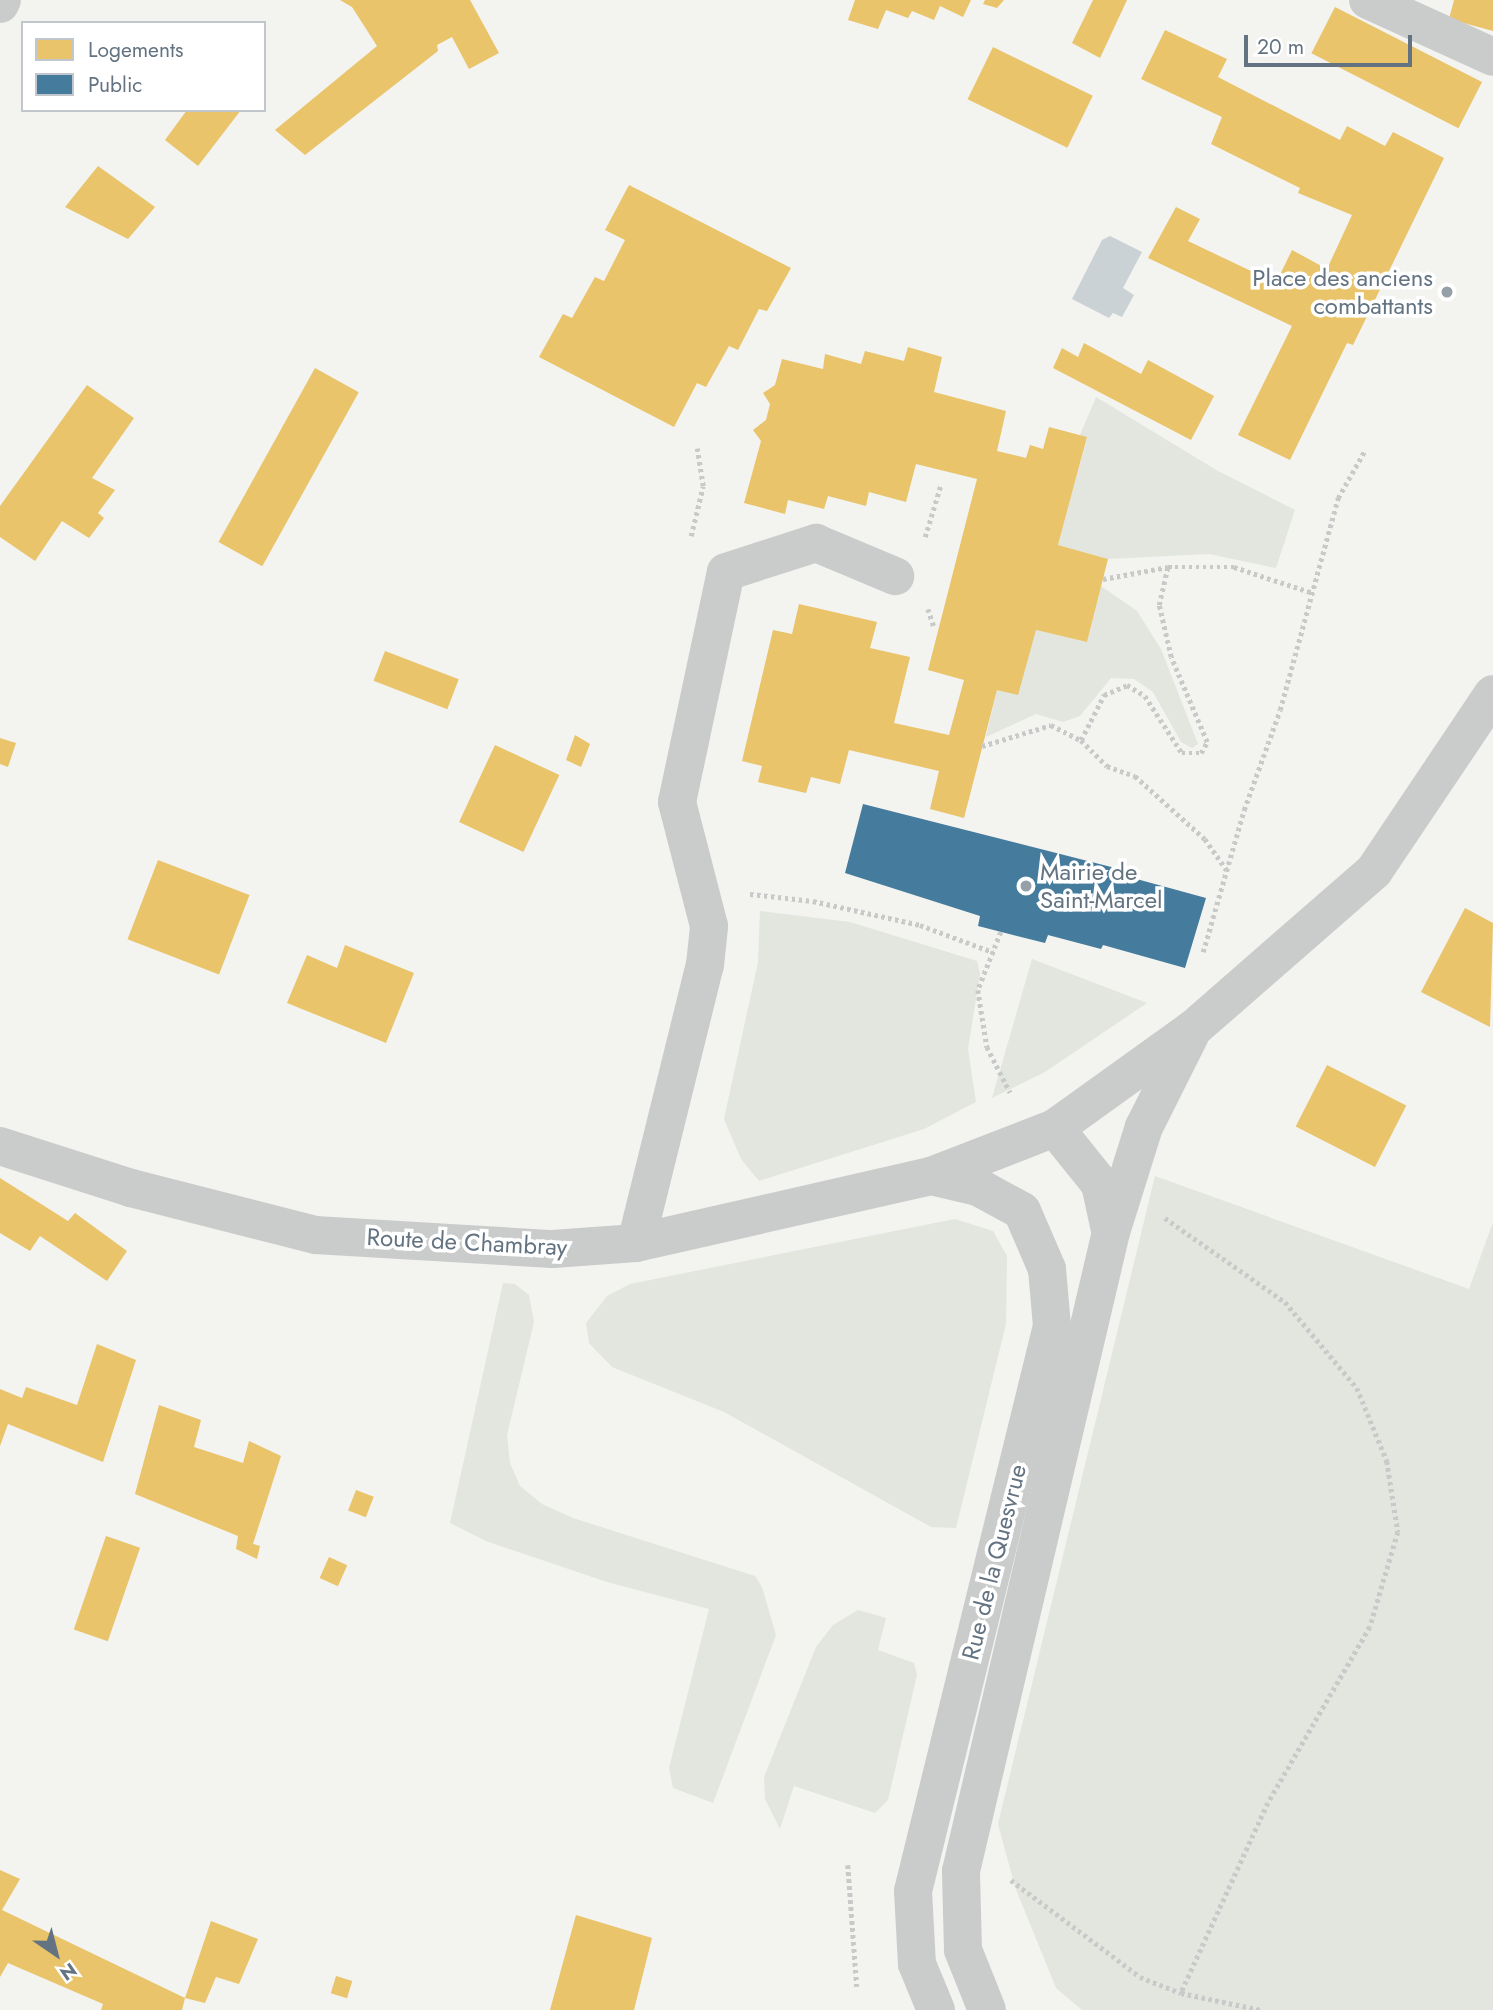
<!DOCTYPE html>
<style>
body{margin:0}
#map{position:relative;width:1493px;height:2010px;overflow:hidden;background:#f3f3f0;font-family:Jost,sans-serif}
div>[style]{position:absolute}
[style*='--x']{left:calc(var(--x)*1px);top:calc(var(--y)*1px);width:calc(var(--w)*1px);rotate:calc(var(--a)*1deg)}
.green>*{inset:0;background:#e2e6df}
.water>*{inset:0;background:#cad2d5}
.homes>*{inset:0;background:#e9c46a;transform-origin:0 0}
.public>*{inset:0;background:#457b9d}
.path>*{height:4.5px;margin-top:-2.25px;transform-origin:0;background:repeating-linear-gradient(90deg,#c8c9c9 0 3.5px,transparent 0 7px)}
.minor>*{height:38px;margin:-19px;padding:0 19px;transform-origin:19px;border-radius:19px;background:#cacccc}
.dots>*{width:19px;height:19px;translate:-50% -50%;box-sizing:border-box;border:4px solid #fff;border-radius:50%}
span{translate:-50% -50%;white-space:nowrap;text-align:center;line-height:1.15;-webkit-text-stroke:7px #fff;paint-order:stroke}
.poi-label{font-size:24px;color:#637381}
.right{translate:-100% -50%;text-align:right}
.left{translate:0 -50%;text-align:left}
.street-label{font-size:24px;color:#637381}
.legend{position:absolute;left:21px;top:21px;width:245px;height:91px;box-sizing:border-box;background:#fff;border:2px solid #c1c7cd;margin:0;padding:9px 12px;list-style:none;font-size:21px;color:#637381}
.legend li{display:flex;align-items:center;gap:14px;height:35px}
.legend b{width:35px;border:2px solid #c1c7cd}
.north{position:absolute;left:21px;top:1919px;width:70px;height:70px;-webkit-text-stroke:5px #fff;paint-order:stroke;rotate:145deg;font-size:19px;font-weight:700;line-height:28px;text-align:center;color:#637381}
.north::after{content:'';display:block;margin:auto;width:24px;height:32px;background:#637381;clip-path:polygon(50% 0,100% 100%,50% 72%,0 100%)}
.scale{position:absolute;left:1244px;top:35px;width:168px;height:32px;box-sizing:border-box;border:4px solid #637381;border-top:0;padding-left:9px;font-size:21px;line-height:24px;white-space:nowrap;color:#637381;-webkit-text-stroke:5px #fff;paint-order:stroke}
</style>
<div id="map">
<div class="green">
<i style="clip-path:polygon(1096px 397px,1218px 471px,1295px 510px,1276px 568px,1209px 554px,1108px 559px,1058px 545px,1087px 438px,1080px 435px)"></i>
<i style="clip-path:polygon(1101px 586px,1137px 611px,1161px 649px,1198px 744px,1192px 748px,1181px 742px,1153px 692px,1134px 679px,1111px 678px,1080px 716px,1063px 722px,1036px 714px,986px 737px,997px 690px,1036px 630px,1087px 642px)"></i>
<i style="clip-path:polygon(760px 911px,850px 922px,977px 961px,980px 974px,968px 1049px,976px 1102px,924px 1129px,759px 1181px,741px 1159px,724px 1119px,758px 962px)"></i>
<i style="clip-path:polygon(1032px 959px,1147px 1003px,1045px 1072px,992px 1098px)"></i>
<i style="clip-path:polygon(1155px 1176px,1469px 1289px,1493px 1222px,1493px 2010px,1082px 2010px,1056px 1988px,1015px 1887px,998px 1824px)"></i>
<i style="clip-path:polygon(955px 1219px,993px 1231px,1007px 1256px,1006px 1324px,956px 1528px,931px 1527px,724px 1412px,612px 1367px,589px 1343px,586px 1323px,607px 1296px,630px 1284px)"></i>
<i style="clip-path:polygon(503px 1283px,515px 1284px,529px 1295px,534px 1322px,507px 1435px,510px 1463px,520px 1486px,542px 1504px,573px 1518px,755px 1576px,762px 1587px,776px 1635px,713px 1803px,673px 1788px,669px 1768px,709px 1609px,607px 1582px,486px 1541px,450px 1523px)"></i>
<i style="clip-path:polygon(858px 1610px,886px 1618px,878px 1650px,914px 1663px,917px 1675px,888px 1800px,875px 1813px,794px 1786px,780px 1829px,765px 1799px,764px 1777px,816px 1647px,833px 1625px)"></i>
</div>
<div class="water">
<i style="clip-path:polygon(1110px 236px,1142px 252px,1123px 288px,1134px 295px,1122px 317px,1113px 313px,1109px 318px,1072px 299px,1102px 240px)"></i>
</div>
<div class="homes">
<i style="clip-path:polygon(340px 0,470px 0,499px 53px,469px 69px,452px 37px,437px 45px,438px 51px,305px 155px,275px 130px,377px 46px,352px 7px)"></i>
<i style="clip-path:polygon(855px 0,971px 0,963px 17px,940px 6px,934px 20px,912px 11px,908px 18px,886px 10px,878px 29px,848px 20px)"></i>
<i style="clip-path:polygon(985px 0,1004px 0,997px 8px,983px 4px)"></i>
<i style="clip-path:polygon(1093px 0,1127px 0,1100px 58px,1072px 43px)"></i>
<i style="clip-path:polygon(1454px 0,1493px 0,1493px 31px,1449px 19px)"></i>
<i style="left:1335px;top:7px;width:165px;height:52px;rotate:27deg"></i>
<i style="clip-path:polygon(1165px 30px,1227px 59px,1218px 77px,1340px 140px,1347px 126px,1385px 146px,1393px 132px,1444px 158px,1353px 345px,1347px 343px,1290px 460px,1238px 435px,1292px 326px,1148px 258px,1176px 207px,1200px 219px,1188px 241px,1276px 283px,1292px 250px,1327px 269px,1352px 215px,1298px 193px,1300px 188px,1211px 144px,1222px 117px,1141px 79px)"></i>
<i style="left:993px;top:47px;width:111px;height:58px;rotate:26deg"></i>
<i style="clip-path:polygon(187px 110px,241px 110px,198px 166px,165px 140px)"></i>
<i style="clip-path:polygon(98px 166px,155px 207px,128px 239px,65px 207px)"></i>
<i style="clip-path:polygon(629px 185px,791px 268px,767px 311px,759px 309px,738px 350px,729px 346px,706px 387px,697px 383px,674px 427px,539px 357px,563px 314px,572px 318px,595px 277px,604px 281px,625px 240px,605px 230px)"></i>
<i style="clip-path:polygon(1084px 343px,1141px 374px,1148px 360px,1214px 396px,1191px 440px,1053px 368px,1062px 348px,1078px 357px)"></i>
<i style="clip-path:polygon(908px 347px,942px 357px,934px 392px,1006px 411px,997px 451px,1026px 458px,1030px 445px,1043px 449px,1049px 427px,1087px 437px,1058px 545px,1108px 559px,1087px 642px,1036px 630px,1018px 695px,997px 690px,964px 818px,930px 809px,939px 771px,849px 750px,840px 784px,811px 777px,806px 793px,758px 782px,762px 766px,742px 761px,773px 630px,792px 634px,799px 604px,877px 622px,870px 648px,910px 657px,894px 723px,949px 735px,964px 680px,928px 670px,977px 479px,916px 464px,906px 502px,869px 492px,866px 506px,828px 496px,824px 509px,788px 500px,785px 514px,744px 503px,761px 441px,753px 430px,766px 420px,770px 404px,763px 393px,775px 385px,782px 359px,823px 369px,825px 354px,861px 364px,865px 351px,904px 361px)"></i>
<i style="left:315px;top:368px;width:50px;height:199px;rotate:29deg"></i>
<i style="clip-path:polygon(87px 385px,134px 418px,92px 478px,115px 490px,98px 513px,104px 518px,89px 538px,62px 521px,35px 561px,0 537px,0 506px)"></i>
<i style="left:385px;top:651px;width:79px;height:32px;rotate:21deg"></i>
<i style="clip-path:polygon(575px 735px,590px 744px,581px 767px,566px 760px)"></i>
<i style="clip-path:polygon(0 738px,16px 743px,8px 767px,0 764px)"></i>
<i style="left:495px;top:745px;width:71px;height:85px;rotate:25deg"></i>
<i style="left:158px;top:860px;width:98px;height:85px;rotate:21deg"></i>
<i style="clip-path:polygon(1465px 908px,1493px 923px,1490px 1027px,1421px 992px)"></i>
<i style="clip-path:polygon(345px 945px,414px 973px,386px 1043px,287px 1003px,307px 955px,337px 968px)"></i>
<i style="left:1327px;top:1065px;width:89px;height:69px;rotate:27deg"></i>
<i style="clip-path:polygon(0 1178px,68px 1221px,75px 1213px,127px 1251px,107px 1281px,40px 1236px,30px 1251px,0 1233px)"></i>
<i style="clip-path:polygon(97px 1344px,136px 1360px,103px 1462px,8px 1424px,0 1446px,0 1389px,22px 1398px,26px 1387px,77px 1405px)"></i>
<i style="clip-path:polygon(159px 1405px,201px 1420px,194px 1447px,243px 1463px,249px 1441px,281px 1456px,253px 1544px,260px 1546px,257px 1559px,236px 1549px,238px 1536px,135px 1494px)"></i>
<i style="left:356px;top:1490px;width:19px;height:22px;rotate:21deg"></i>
<i style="left:106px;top:1536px;width:36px;height:99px;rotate:19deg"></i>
<i style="left:329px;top:1557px;width:20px;height:23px;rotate:24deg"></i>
<i style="clip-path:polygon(0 1870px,20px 1879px,2px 1910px,185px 1998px,211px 1921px,258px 1939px,239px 1984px,216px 1977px,205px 2003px,185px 1998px,182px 2010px,101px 2010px,103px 2004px,8px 1963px,0 1977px)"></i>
<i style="clip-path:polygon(576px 1915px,652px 1938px,634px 2010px,550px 2010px)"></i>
<i style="left:336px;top:1976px;width:17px;height:18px;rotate:17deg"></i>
</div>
<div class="public">
<i style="clip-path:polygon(863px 804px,1123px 870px,1122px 875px,1206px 898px,1185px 968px,1103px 945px,1101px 949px,1048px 935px,1045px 943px,978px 926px,980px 916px,845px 873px)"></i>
</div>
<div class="path">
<i style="--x:691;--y:536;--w:51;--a:-76.5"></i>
<i style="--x:703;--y:486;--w:38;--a:-99"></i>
<i style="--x:925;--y:537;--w:55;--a:-73.2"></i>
<i style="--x:1103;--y:579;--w:66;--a:-10.5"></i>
<i style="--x:1168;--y:567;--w:66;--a:0"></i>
<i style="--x:1234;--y:567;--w:83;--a:18.2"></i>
<i style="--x:928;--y:609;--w:18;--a:71"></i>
<i style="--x:1081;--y:740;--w:51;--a:-62.9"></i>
<i style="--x:1104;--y:695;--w:25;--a:-23"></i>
<i style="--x:1127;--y:685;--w:21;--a:31"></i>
<i style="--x:1145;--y:696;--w:68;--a:57"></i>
<i style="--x:1182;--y:753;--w:19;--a:0"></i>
<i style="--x:1201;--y:753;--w:13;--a:-61"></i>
<i style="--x:1207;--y:742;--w:92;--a:-113"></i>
<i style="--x:1171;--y:657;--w:53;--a:-103"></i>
<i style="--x:1159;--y:605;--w:39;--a:-77"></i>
<i style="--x:982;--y:746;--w:72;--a:-16.9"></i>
<i style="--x:1051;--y:725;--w:34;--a:27"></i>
<i style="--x:1081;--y:740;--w:37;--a:45"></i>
<i style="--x:1107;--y:766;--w:30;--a:20"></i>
<i style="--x:1135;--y:776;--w:94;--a:42"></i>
<i style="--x:1205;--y:839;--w:38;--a:55"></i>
<i style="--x:750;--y:894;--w:63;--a:6.3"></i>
<i style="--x:813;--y:901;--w:110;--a:12.6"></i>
<i style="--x:920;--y:925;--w:78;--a:20.3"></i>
<i style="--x:1001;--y:932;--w:62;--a:111.6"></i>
<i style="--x:978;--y:990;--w:58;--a:81"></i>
<i style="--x:987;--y:1047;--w:51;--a:62.9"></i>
<i style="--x:1203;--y:952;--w:148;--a:-73.9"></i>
<i style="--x:1244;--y:810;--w:106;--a:-70.2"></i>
<i style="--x:1280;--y:710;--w:220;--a:-74.7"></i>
<i style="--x:1338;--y:498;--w:53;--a:-60.5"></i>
<i style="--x:1165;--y:1218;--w:146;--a:35"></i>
<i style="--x:1285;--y:1302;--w:112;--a:50.1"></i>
<i style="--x:1357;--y:1388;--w:79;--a:67.7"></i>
<i style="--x:1387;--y:1461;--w:72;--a:81.2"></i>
<i style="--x:1398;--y:1532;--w:99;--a:106.4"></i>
<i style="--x:1370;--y:1627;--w:203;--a:120.1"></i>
<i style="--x:1268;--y:1803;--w:209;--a:114.6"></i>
<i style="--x:1181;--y:1993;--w:82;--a:12"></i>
<i style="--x:848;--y:1865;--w:122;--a:85.8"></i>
<i style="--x:1011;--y:1880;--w:161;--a:36.9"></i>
<i style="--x:1140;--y:1977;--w:44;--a:21.3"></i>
</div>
<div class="minor">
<i style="--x:1368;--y:0;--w:137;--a:24.5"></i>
<i style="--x:0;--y:4;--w:4;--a:-63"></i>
<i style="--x:1055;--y:1128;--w:72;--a:51.2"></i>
<i style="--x:1100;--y:1184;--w:47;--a:77.7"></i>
<i style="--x:0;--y:1146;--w:138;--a:17.8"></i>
<i style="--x:131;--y:1188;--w:190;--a:14.3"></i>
<i style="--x:315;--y:1235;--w:238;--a:3.4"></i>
<i style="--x:553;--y:1249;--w:83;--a:-4.1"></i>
<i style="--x:636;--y:1243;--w:303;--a:-12.8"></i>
<i style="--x:931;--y:1176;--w:133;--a:-21.2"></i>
<i style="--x:1055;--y:1128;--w:170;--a:-35.7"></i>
<i style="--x:1193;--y:1029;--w:240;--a:-41.1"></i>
<i style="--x:1374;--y:871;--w:213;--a:-56.1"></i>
<i style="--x:931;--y:1176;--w:48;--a:13.2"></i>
<i style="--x:978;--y:1187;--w:50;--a:28.6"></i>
<i style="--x:1022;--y:1211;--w:63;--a:66.7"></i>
<i style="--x:1047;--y:1269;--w:57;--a:85"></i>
<i style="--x:1052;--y:1326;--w:582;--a:103.82"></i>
<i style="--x:913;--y:1891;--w:73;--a:86.9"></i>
<i style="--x:917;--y:1964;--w:50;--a:67.6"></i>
<i style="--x:636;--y:1243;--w:286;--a:-76.1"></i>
<i style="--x:705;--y:965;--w:39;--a:-84"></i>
<i style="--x:709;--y:926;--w:128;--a:-104.5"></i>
<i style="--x:677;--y:802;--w:235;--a:-78"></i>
<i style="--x:726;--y:572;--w:95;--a:-17.9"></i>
<i style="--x:816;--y:543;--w:86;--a:22.7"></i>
<i style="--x:987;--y:2010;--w:65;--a:-111.8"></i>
<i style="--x:963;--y:1950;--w:79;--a:-91.5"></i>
<i style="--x:961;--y:1871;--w:656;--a:-76.79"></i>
<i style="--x:1111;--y:1232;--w:110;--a:-72.6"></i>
<i style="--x:1144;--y:1127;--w:103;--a:-63.4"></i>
</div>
<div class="dots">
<i style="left:1447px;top:292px;background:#95a0a8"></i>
<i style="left:1026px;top:886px;background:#95a0a8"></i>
</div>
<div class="poi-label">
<span class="right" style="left:1433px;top:292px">Place des anciens<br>combattants</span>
<span class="left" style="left:1040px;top:886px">Mairie de<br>Saint-Marcel</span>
</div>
<div class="street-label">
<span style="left:467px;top:1242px;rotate:3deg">Route de Chambray</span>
<span style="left:994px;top:1562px;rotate:-76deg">Rue de la Quesvrue</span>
</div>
<ul class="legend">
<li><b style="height:19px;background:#e9c46a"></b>Logements</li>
<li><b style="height:19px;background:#457b9d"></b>Public</li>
</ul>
<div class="north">N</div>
<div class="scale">20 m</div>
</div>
